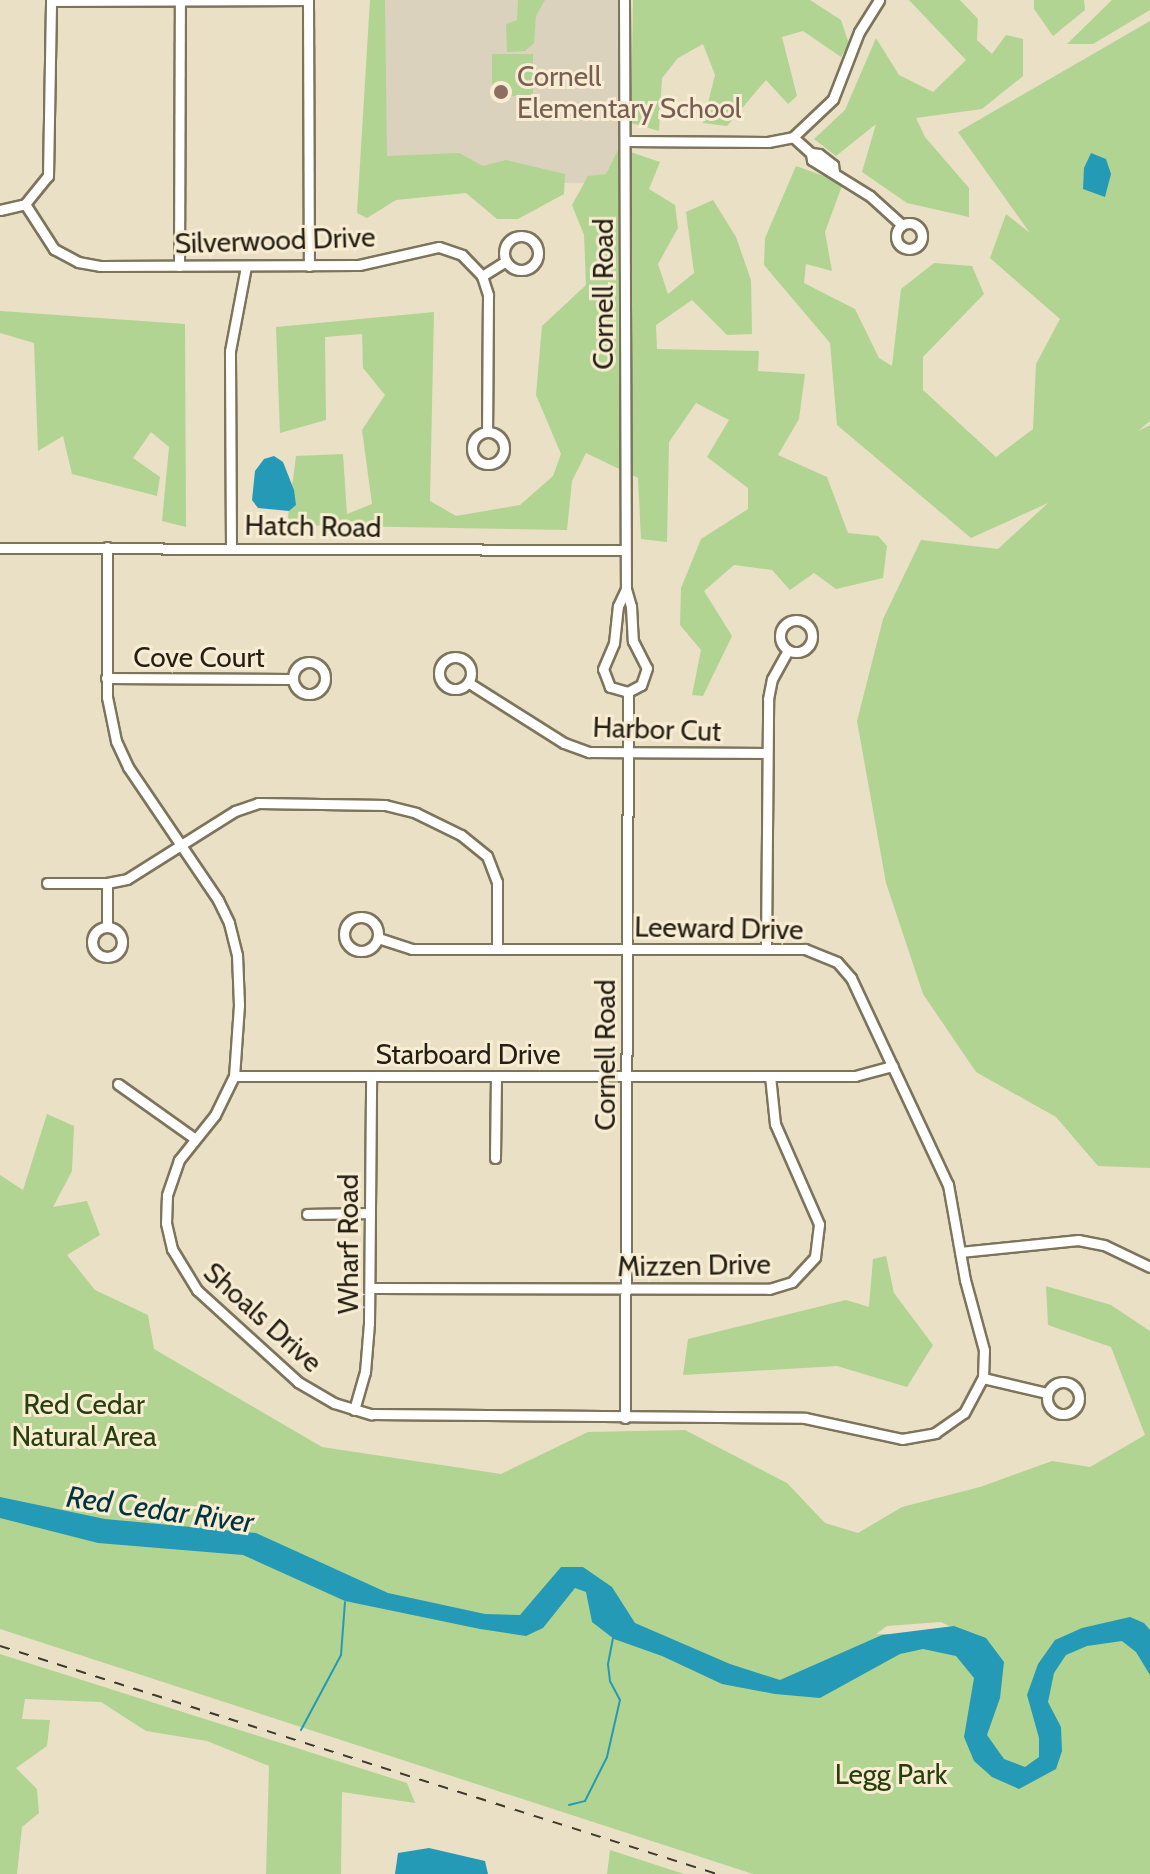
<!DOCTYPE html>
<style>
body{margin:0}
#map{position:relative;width:1150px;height:1874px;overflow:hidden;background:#eae0c5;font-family:Cabin,sans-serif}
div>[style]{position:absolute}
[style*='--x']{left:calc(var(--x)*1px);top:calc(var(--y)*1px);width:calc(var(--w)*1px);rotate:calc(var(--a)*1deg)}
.education>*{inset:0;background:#dbd2be;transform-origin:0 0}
.green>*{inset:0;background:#b1d492;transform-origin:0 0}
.water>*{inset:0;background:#259ab6}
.stream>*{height:2px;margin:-1px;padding:0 1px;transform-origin:1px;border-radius:1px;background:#259ab6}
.roads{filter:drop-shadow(2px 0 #7d745c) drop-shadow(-2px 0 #7d745c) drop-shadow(0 2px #7d745c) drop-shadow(0 -2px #7d745c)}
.street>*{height:9px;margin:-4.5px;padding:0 4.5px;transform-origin:4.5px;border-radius:4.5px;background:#fff}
.street>.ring{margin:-4.5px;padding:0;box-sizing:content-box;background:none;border:9px solid #fff;border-radius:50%}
.rail>*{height:2px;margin-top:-1px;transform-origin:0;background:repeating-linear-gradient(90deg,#3d392c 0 10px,transparent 0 20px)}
.dots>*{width:22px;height:22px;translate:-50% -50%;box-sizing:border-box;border:4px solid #f8edd2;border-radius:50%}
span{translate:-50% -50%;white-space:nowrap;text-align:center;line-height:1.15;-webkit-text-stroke:6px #f8edd2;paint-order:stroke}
.education-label{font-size:28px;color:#785e54}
.left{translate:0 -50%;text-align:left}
.street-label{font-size:28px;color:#231f15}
.park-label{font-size:28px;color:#273f0b}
.water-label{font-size:30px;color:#003440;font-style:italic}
</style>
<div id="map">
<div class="education">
<i style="left:381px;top:0;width:239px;height:183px"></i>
</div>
<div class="green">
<i style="clip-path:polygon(370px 0,385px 0,387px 156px,459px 153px,483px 166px,506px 160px,565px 174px,564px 194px,518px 219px,497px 219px,466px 193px,396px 200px,367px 218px,357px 213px)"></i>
<i style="clip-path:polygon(518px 0,545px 0,536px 16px,534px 43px,525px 51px,507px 52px,506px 24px,517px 20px)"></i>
<i style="clip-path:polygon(633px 0,810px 0,841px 20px,849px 44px,841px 57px,803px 31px,782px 37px,797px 96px,788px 104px,766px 80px,727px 126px,703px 123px,715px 75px,703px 44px,678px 58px,662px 78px,659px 131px,631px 123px)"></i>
<i style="clip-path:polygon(909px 0,960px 0,978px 19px,977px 40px,992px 54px,1006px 35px,1023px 39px,1023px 76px,982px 109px,916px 118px,925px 137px,969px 188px,969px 217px,907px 203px,862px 172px,876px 124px,836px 156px,814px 139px,845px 110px,876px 38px,899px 75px,933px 92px,966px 60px)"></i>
<i style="clip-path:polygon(1034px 0,1084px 0,1085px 10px,1053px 36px,1034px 9px)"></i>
<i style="clip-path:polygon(1112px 0,1150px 0,1150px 10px,1093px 44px,1067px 44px)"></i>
<i style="clip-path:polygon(1150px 21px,1150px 421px,1138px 431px,1150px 425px,1150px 1168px,1098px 1166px,1056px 1117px,976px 1072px,923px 994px,886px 883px,857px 721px,883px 619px,921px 540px,998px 549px,1048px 503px,971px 538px,837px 425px,830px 343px,764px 265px,765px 238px,796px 166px,843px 183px,825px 232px,832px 271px,806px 264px,804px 283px,855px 309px,879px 358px,892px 366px,901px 289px,934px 263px,972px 266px,984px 294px,923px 357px,923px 390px,996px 457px,1033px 429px,1036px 364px,1060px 319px,990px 258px,1006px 214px,1030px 233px,958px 132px)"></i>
<i style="left:492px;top:54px;width:41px;height:42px"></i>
<i style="clip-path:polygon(619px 148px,660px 162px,649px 189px,675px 205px,678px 228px,658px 264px,668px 294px,694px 273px,686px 212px,713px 200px,736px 237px,751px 280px,752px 334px,727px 335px,692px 300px,656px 325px,657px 349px,759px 351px,758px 371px,805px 374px,799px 419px,778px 455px,827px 477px,848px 533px,878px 536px,887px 546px,883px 578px,836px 589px,814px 573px,790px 590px,772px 570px,734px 565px,704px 591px,732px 636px,703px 696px,692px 695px,701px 650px,680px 625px,681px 588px,701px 539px,748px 509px,748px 488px,707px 457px,729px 420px,696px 403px,669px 442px,667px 542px,641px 539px,638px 478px,586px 453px,572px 481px,567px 530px,287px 525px,296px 456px,343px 454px,347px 514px,372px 504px,362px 430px,385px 395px,363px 368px,362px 334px,325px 337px,326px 420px,280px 433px,276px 327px,434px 312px,430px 501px,456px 516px,520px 505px,553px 476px,561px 454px,536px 395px,542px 326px,586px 285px,584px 235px,572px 205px,588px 176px,606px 174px)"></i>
<i style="clip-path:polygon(0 311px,185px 324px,186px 527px,162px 521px,169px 447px,151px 432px,133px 458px,160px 477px,157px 496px,72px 474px,63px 436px,38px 451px,34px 343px,0 333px)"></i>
<i style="clip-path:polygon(evenodd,47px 1114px,74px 1126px,72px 1171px,53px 1207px,87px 1201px,100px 1235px,67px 1255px,95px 1290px,148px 1315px,154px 1349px,322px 1447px,501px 1474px,588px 1432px,685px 1430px,787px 1483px,825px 1523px,858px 1533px,902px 1507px,980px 1487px,1052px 1461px,1090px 1467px,1145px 1435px,1111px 1347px,1048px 1325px,1046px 1286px,1111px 1305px,1150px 1331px,1150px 1874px,753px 1874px,0 1629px,0 1175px,23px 1190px,47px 1114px,941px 1622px,978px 1640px,942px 1635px,876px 1634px,887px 1626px,941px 1622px)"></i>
<i style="clip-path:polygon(886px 1256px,894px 1293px,933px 1345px,907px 1387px,837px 1366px,683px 1375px,688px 1339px,846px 1300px,869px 1307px,873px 1259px)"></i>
<i style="clip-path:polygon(0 1654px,407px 1783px,415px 1803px,342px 1792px,341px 1874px,266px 1874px,269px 1766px,207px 1741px,146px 1731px,101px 1702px,25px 1699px,22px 1719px,50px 1720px,47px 1746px,16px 1768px,37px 1789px,39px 1813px,22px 1827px,17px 1874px,0 1874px)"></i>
<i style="clip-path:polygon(610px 1850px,684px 1874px,607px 1874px)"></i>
</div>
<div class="water">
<i style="clip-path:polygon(1091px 153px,1106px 159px,1111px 174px,1105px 197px,1083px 189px,1084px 168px)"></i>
<i style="clip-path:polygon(274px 456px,283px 462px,294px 490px,296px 505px,289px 511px,258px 508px,252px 500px,255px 471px,264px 459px)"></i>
<i style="clip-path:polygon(0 1497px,105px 1519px,256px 1533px,388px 1593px,485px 1614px,520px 1615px,561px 1567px,583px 1567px,612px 1587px,635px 1623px,730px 1664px,780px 1680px,882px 1635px,954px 1626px,986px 1638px,1004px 1662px,1000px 1698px,987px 1735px,1004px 1759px,1025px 1767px,1039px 1757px,1039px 1738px,1027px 1695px,1038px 1664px,1055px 1640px,1082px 1628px,1130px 1617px,1144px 1623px,1150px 1630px,1150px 1675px,1136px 1652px,1122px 1641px,1087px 1646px,1066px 1655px,1054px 1673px,1048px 1702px,1061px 1727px,1062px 1751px,1056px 1769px,1019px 1789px,992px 1777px,974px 1761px,964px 1737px,974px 1678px,956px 1656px,923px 1649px,900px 1654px,820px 1698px,775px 1694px,722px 1684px,662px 1656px,614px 1639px,592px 1622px,586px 1592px,575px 1588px,543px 1628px,526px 1636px,480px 1629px,345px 1601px,243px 1555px,98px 1543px,0 1518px)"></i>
<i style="clip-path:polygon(429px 1848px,485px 1861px,488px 1874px,395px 1874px,398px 1853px)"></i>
</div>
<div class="stream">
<i style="--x:301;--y:1730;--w:85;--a:-61.9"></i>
<i style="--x:341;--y:1655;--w:53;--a:-85.7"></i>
<i style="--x:569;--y:1805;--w:16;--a:-14"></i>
<i style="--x:585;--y:1801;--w:49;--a:-63.4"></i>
<i style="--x:607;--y:1757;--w:58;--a:-77.2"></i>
<i style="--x:620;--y:1700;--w:21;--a:-118"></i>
<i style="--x:610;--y:1681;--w:17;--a:-97"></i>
<i style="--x:608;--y:1664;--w:26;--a:-79"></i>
</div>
<div class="roads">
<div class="street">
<i style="--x:308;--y:0;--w:266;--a:89.8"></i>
<i style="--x:624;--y:0;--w:589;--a:89.81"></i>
<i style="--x:626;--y:589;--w:18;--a:74"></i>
<i style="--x:631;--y:606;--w:35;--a:87"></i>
<i style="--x:633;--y:641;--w:30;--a:63"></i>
<i style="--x:647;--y:668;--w:18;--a:109"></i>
<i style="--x:641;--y:685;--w:15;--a:152"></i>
<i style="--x:628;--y:692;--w:19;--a:-164"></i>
<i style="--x:610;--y:687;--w:19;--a:-111"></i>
<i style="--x:603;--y:669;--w:28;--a:-67"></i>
<i style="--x:614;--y:643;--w:37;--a:-84"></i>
<i style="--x:618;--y:606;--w:19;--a:-65"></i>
<i style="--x:51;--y:1;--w:257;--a:-0.2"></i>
<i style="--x:793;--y:137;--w:24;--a:42"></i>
<i style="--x:811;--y:153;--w:7;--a:82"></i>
<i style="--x:812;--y:160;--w:68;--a:31.8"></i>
<i style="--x:870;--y:196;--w:43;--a:42.2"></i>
<i style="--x:625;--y:141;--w:143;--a:0.4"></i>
<i style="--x:768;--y:142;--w:25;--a:-11"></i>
<i style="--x:793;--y:137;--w:55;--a:-43.5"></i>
<i style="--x:833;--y:99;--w:72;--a:-68.8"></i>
<i style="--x:859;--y:32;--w:38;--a:-58"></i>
<i style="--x:811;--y:153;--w:8;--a:7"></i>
<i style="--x:819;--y:154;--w:18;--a:38"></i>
<i style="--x:833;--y:165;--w:7;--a:82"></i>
<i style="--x:25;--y:204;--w:54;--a:57.2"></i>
<i style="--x:54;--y:249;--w:27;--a:28"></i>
<i style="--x:78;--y:262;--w:22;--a:10"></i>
<i style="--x:100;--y:266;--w:259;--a:-0.2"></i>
<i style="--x:359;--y:265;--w:82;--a:-12.7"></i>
<i style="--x:439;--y:247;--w:24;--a:19"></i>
<i style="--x:462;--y:255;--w:29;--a:46"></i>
<i style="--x:482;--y:276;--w:20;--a:72"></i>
<i style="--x:488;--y:295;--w:137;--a:90.4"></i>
<i style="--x:0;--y:210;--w:26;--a:-13"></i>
<i style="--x:25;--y:204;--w:36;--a:-51"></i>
<i style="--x:48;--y:176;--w:176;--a:-89"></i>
<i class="ring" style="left:896px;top:223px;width:17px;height:17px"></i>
<i class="ring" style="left:504px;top:236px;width:25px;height:25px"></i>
<i style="--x:179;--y:266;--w:266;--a:-89.8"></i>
<i style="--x:482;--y:276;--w:28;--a:-32"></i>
<i class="ring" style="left:472px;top:432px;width:23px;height:23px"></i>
<i style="--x:107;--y:547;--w:150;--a:90"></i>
<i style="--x:107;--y:697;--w:45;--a:78.4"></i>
<i style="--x:116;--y:741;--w:29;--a:65"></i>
<i style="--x:128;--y:767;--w:161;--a:55.9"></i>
<i style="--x:218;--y:900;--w:25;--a:64"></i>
<i style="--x:229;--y:923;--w:33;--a:76"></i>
<i style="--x:237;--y:955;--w:50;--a:87.7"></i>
<i style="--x:239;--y:1005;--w:71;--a:94"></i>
<i style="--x:234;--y:1076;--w:43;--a:116"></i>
<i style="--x:215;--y:1115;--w:58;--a:128.7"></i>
<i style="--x:179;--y:1160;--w:37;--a:109"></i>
<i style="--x:167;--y:1195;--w:28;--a:92"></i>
<i style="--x:166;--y:1223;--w:27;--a:77"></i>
<i style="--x:172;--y:1249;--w:48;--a:58.6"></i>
<i style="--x:197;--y:1290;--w:137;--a:42.3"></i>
<i style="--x:298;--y:1382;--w:42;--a:30.3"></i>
<i style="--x:334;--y:1403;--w:39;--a:17"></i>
<i style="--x:371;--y:1414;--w:434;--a:0.5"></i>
<i style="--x:805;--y:1418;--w:99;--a:12.2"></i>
<i style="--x:902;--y:1439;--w:34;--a:-10"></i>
<i style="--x:935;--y:1433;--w:35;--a:-35"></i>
<i style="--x:964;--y:1413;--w:40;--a:-62"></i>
<i style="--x:983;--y:1378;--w:28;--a:-88"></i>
<i style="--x:984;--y:1350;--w:73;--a:-105.2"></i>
<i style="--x:965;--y:1280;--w:97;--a:-100.1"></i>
<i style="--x:948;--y:1185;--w:229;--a:-115.1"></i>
<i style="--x:851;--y:978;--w:21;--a:-131"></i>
<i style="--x:837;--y:962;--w:35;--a:-158"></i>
<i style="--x:805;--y:949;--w:393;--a:180"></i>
<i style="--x:412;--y:949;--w:36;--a:-162"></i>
<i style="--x:0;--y:548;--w:625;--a:0.18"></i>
<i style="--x:231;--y:548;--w:197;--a:-90.3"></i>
<i style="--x:230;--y:351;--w:86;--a:-79.3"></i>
<i class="ring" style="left:780px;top:620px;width:23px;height:23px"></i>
<i class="ring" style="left:439px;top:657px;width:23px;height:23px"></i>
<i class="ring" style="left:293px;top:662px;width:23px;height:23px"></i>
<i style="--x:106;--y:678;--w:186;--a:0.3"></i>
<i style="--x:469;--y:683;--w:112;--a:32.3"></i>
<i style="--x:564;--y:743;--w:27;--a:20"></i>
<i style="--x:589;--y:752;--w:177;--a:0.3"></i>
<i style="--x:47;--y:883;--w:60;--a:0"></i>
<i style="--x:107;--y:883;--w:20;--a:-11"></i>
<i style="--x:127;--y:879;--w:128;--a:-32.2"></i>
<i style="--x:235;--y:811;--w:24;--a:-19"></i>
<i style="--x:258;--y:803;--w:127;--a:0.9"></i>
<i style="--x:385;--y:805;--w:32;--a:14"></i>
<i style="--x:416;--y:813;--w:50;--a:26.1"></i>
<i style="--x:461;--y:835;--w:33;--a:39"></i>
<i style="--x:487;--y:856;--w:28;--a:69"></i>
<i style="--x:497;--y:882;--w:67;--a:90"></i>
<i style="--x:107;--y:883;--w:43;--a:90"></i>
<i class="ring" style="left:344px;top:917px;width:25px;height:25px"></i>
<i class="ring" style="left:92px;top:927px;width:21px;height:21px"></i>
<i style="--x:766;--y:948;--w:249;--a:-89.5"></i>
<i style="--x:768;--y:699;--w:20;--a:-79"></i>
<i style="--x:772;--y:679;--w:33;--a:-61"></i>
<i style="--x:234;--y:1076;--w:621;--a:0"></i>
<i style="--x:855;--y:1076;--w:39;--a:-15"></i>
<i style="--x:118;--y:1084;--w:93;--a:35.4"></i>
<i style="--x:495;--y:1158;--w:82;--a:-89.3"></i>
<i style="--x:307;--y:1214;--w:63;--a:-0.9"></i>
<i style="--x:960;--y:1252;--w:119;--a:-5.8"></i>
<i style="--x:1078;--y:1240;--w:26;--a:11"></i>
<i style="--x:1104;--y:1245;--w:51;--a:25.6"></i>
<i style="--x:370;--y:1288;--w:399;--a:0.1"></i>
<i style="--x:769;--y:1289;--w:24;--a:-17"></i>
<i style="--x:792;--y:1282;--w:34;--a:-47"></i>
<i style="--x:815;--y:1257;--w:33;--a:-83"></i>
<i style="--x:819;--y:1224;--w:109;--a:-113.7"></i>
<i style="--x:775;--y:1124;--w:48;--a:-95.9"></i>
<i style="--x:983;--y:1378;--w:66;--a:13.2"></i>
<i class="ring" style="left:1047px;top:1382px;width:23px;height:23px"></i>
<i style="--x:354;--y:1410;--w:40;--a:-74"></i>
<i style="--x:365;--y:1372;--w:49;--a:-85.3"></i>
<i style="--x:369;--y:1323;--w:247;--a:-89.5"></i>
<i style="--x:625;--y:1418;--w:726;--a:-89.76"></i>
</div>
</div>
<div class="rail">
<i style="--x:0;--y:1646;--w:752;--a:17.64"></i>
</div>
<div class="dots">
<i style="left:501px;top:92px;background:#8d6e63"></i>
</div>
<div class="education-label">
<span class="left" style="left:517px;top:92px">Cornell<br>Elementary School</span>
</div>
<div class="street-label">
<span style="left:275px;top:240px;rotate:-2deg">Silverwood Drive</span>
<span style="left:603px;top:294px;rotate:-90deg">Cornell Road</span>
<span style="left:313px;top:526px;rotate:1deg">Hatch Road</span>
<span style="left:199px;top:657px">Cove Court</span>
<span style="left:657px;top:729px;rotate:2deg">Harbor Cut</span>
<span style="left:719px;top:928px;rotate:1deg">Leeward Drive</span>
<span style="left:468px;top:1054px">Starboard Drive</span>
<span style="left:605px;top:1055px;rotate:-90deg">Cornell Road</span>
<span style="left:348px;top:1244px;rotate:-90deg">Wharf Road</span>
<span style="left:694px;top:1265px;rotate:-1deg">Mizzen Drive</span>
<span style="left:263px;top:1317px;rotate:42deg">Shoals Drive</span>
</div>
<div class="park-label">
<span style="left:84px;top:1420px">Red Cedar<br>Natural Area</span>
<span style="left:891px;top:1774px">Legg Park</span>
</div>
<div class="water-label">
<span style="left:160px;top:1510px;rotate:8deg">Red Cedar River</span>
</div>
</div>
